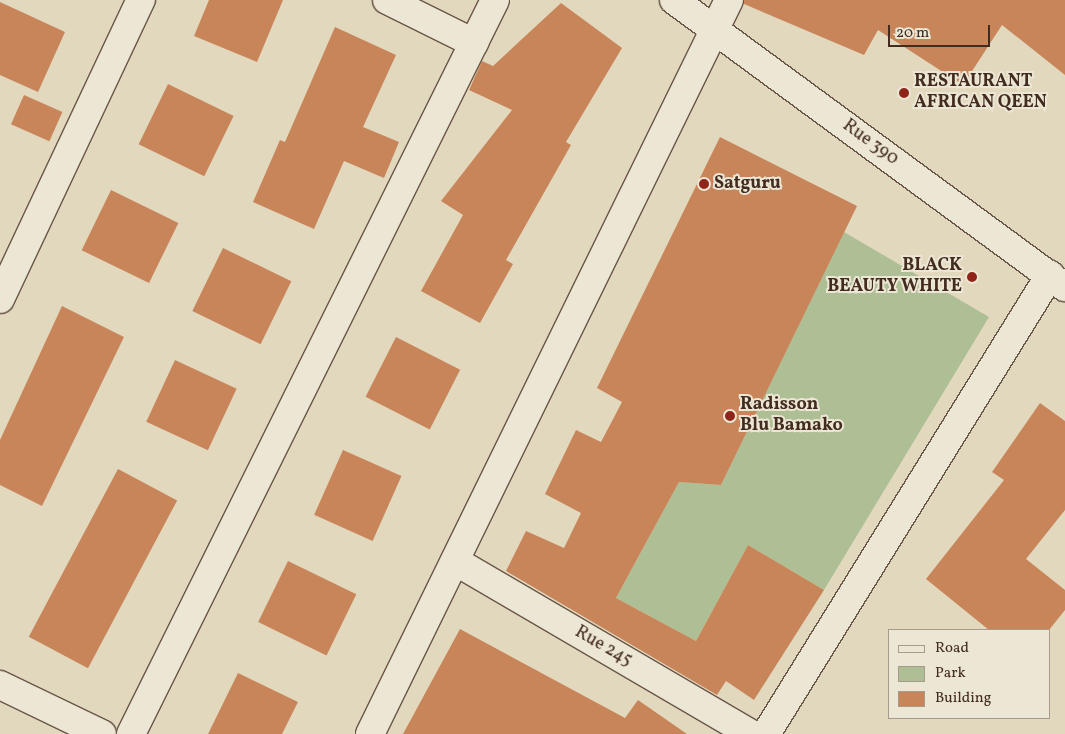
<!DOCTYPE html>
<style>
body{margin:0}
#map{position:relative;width:1065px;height:734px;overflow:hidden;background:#e2d8be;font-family:Vollkorn,serif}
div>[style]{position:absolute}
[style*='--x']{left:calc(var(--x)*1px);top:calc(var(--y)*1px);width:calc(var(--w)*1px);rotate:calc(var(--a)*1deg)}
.green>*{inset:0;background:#afbf95}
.building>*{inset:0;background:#c8855a;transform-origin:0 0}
.roads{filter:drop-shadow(1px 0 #6a5647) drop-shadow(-1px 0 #6a5647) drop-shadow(0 1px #6a5647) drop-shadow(0 -1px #6a5647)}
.minor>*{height:28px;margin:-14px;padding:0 14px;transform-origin:14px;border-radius:14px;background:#ece6d5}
.tertiary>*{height:28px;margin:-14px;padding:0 14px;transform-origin:14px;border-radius:14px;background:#ece6d5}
.dots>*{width:14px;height:14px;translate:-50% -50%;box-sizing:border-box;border:2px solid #ece6d5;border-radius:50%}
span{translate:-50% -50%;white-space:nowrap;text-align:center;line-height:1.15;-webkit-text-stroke:4px #ece6d5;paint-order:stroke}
.poi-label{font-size:18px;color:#422b1f;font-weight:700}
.left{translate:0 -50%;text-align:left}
.right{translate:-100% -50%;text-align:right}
.street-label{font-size:18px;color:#422b1f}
.legend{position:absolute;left:888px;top:629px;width:162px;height:90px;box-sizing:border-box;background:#ece6d5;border:1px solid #a89b8c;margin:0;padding:6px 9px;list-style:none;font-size:15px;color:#422b1f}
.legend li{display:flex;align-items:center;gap:10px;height:25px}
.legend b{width:25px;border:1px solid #a89b8c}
.scale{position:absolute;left:888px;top:25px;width:102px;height:22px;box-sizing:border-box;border:2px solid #422b1f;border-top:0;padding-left:6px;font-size:15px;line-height:18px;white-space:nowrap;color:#422b1f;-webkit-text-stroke:4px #ece6d5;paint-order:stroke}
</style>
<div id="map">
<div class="green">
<i style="clip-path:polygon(844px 232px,989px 317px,824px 590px,748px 545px,696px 641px,616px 598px,679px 482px,721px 485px)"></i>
</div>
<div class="building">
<i style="clip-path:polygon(209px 0,283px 0,257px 62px,194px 36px)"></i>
<i style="clip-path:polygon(744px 0,1065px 0,1065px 75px,1002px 25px,963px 85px,878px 30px,864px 55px,744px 4px)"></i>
<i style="clip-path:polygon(0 2px,65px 32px,38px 92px,0 75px)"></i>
<i style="clip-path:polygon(561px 3px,622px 48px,566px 142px,571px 145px,506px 260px,513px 264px,480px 323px,421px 291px,463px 215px,441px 201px,512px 110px,469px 90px,482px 61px,493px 66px)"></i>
<i style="clip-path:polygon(335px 27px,396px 55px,363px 127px,399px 142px,384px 178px,344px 161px,314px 229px,253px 202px,280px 140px,285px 142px)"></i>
<i style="left:168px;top:84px;width:73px;height:67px;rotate:26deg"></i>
<i style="left:24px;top:95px;width:42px;height:32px;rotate:24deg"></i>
<i style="clip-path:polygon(720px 137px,857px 206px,721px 485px,679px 482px,616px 598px,696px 641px,748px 545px,824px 590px,754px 700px,726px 681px,717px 695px,506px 571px,526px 531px,564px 548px,581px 513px,545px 494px,576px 430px,601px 442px,622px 402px,597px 388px)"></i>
<i style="left:111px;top:190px;width:75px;height:67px;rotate:26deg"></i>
<i style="left:223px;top:248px;width:76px;height:70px;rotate:26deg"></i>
<i style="clip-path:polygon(62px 306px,124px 337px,42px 506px,0 485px,0 440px)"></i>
<i style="left:396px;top:337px;width:72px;height:67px;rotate:27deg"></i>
<i style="left:175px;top:360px;width:68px;height:68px;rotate:25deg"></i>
<i style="clip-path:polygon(1040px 403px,1065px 421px,1065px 510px,1026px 559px,1065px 590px,1065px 610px,1049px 630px,989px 630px,926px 579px,1004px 480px,992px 472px)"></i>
<i style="left:343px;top:450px;width:64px;height:71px;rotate:24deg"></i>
<i style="left:118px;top:469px;width:67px;height:190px;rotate:28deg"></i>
<i style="left:288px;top:561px;width:76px;height:68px;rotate:26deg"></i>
<i style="clip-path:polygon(460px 629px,625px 718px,638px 700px,687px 734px,403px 734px)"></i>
<i style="clip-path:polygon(238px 673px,298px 702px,282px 734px,208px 734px)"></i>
</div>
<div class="roads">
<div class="minor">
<i style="--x:387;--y:0;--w:97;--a:26.3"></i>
<i style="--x:0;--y:299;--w:331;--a:-64.8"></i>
<i style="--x:455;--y:561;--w:343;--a:30.3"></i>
<i style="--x:0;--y:685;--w:113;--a:25.7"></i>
<i style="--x:131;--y:734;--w:819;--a:-63.62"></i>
<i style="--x:370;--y:734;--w:817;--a:-63.94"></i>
<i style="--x:766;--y:734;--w:540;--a:-58.25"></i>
</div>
<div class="tertiary">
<i style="--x:674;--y:0;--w:485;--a:36.3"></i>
</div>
</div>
<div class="dots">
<i style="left:904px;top:93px;background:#8f2418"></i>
<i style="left:704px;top:184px;background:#8f2418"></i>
<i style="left:972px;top:277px;background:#8f2418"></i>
<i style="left:730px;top:416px;background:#8f2418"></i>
</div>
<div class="poi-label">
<span class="left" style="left:914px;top:93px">RESTAURANT<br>AFRICAN QEEN</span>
<span class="left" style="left:714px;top:184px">Satguru</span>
<span class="right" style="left:962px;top:277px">BLACK<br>BEAUTY WHITE</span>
<span class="left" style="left:740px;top:416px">Radisson<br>Blu Bamako</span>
</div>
<div class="street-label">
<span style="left:870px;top:143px;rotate:36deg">Rue 390</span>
<span style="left:603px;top:647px;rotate:30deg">Rue 245</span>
</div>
<ul class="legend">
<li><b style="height:6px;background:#ece6d5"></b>Road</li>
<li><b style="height:14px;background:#afbf95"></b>Park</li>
<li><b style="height:14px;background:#c8855a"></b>Building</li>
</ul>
<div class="scale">20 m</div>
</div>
